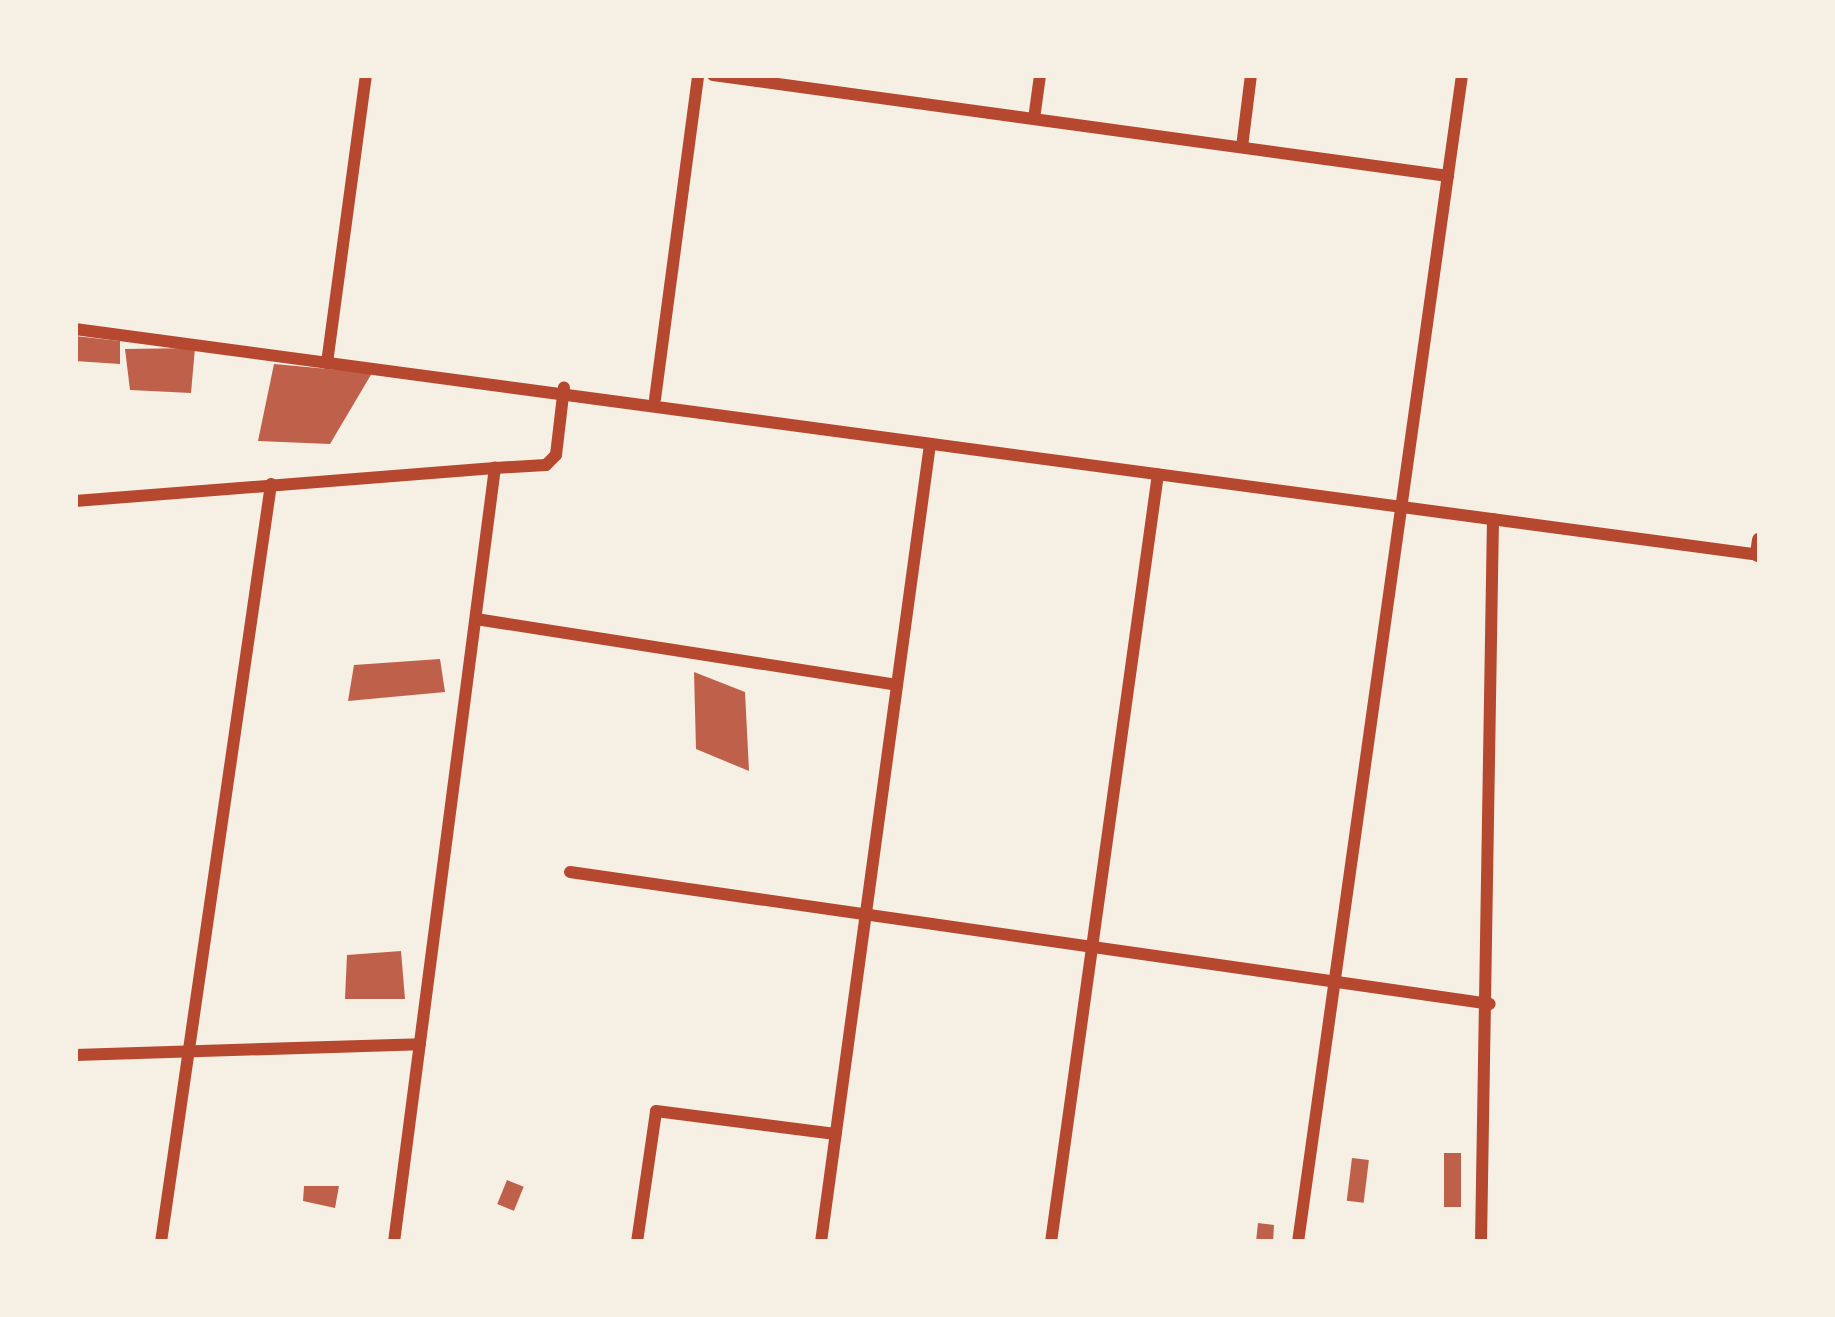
<!DOCTYPE html>
<style>
body{margin:0}
#map{position:relative;width:1835px;height:1317px;overflow:hidden;background:#f6efe4;font-family:"Fira Sans",sans-serif}
div>[style]{position:absolute}
[style*='--x']{left:calc(var(--x)*1px);top:calc(var(--y)*1px);width:calc(var(--w)*1px);rotate:calc(var(--a)*1deg)}
.building>*{inset:0;background:#bf614a;transform-origin:0 0}
.minor>*{height:12px;margin:-6px;padding:0 6px;transform-origin:6px;border-radius:6px;background:#b5482f}
.tertiary>*{height:16px;margin:-8px;padding:0 8px;transform-origin:8px;border-radius:8px;background:#b5482f}
span{translate:-50% -50%;white-space:nowrap;text-align:center;line-height:1.15;-webkit-text-stroke:9px #f6efe4;paint-order:stroke}
.frame{position:absolute;inset:0;border:78px solid #f6efe4;pointer-events:none}
</style>
<div id="map">
<div class="building">
<i style="clip-path:polygon(75px 336px,120px 341px,120px 364px,75px 361px)"></i>
<i style="clip-path:polygon(195px 348px,191px 393px,130px 390px,125px 349px)"></i>
<i style="clip-path:polygon(274px 364px,372px 373px,330px 444px,258px 441px)"></i>
<i style="clip-path:polygon(440px 659px,445px 692px,348px 701px,354px 665px)"></i>
<i style="clip-path:polygon(694px 672px,745px 692px,749px 771px,696px 749px)"></i>
<i style="clip-path:polygon(401px 951px,405px 999px,345px 999px,347px 955px)"></i>
<i style="left:1444px;top:1153px;width:17px;height:54px"></i>
<i style="left:1352px;top:1158px;width:17px;height:43px;rotate:7deg"></i>
<i style="left:507px;top:1180px;width:18px;height:26px;rotate:22deg"></i>
<i style="clip-path:polygon(304px 1186px,339px 1186px,335px 1208px,303px 1201px)"></i>
<i style="clip-path:polygon(1258px 1223px,1274px 1225px,1273px 1242px,1256px 1242px)"></i>
</div>
<div class="minor">
<i style="--x:713;--y:75;--w:742;--a:7.82"></i>
<i style="--x:1034;--y:119;--w:44;--a:-82.2"></i>
<i style="--x:1242;--y:147;--w:73;--a:-82.9"></i>
<i style="--x:75;--y:329;--w:1700;--a:7.64"></i>
<i style="--x:327;--y:363;--w:291;--a:-82.3"></i>
<i style="--x:655;--y:399;--w:327;--a:-82.4"></i>
<i style="--x:75;--y:501;--w:421;--a:-4.5"></i>
<i style="--x:476;--y:619;--w:426;--a:8.9"></i>
<i style="--x:570;--y:872;--w:929;--a:8.16"></i>
<i style="--x:75;--y:1055;--w:345;--a:-1.8"></i>
<i style="--x:161;--y:1242;--w:766;--a:-81.74"></i>
<i style="--x:394;--y:1242;--w:781;--a:-82.57"></i>
<i style="--x:495;--y:468;--w:51;--a:-3.4"></i>
<i style="--x:546;--y:465;--w:14;--a:-45"></i>
<i style="--x:556;--y:455;--w:68;--a:-83.3"></i>
<i style="--x:637;--y:1242;--w:132;--a:-81.7"></i>
<i style="--x:656;--y:1111;--w:181;--a:7.3"></i>
<i style="--x:821;--y:1242;--w:805;--a:-82.22"></i>
<i style="--x:1051;--y:1242;--w:775;--a:-82.07"></i>
<i style="--x:1298;--y:1242;--w:1178;--a:-82"></i>
<i style="--x:1481;--y:1242;--w:723;--a:-89.05"></i>
</div>
<div class="tertiary">
<i style="--x:1758;--y:554;--w:14;--a:-82"></i>
</div>
<div class="frame"></div>
</div>
